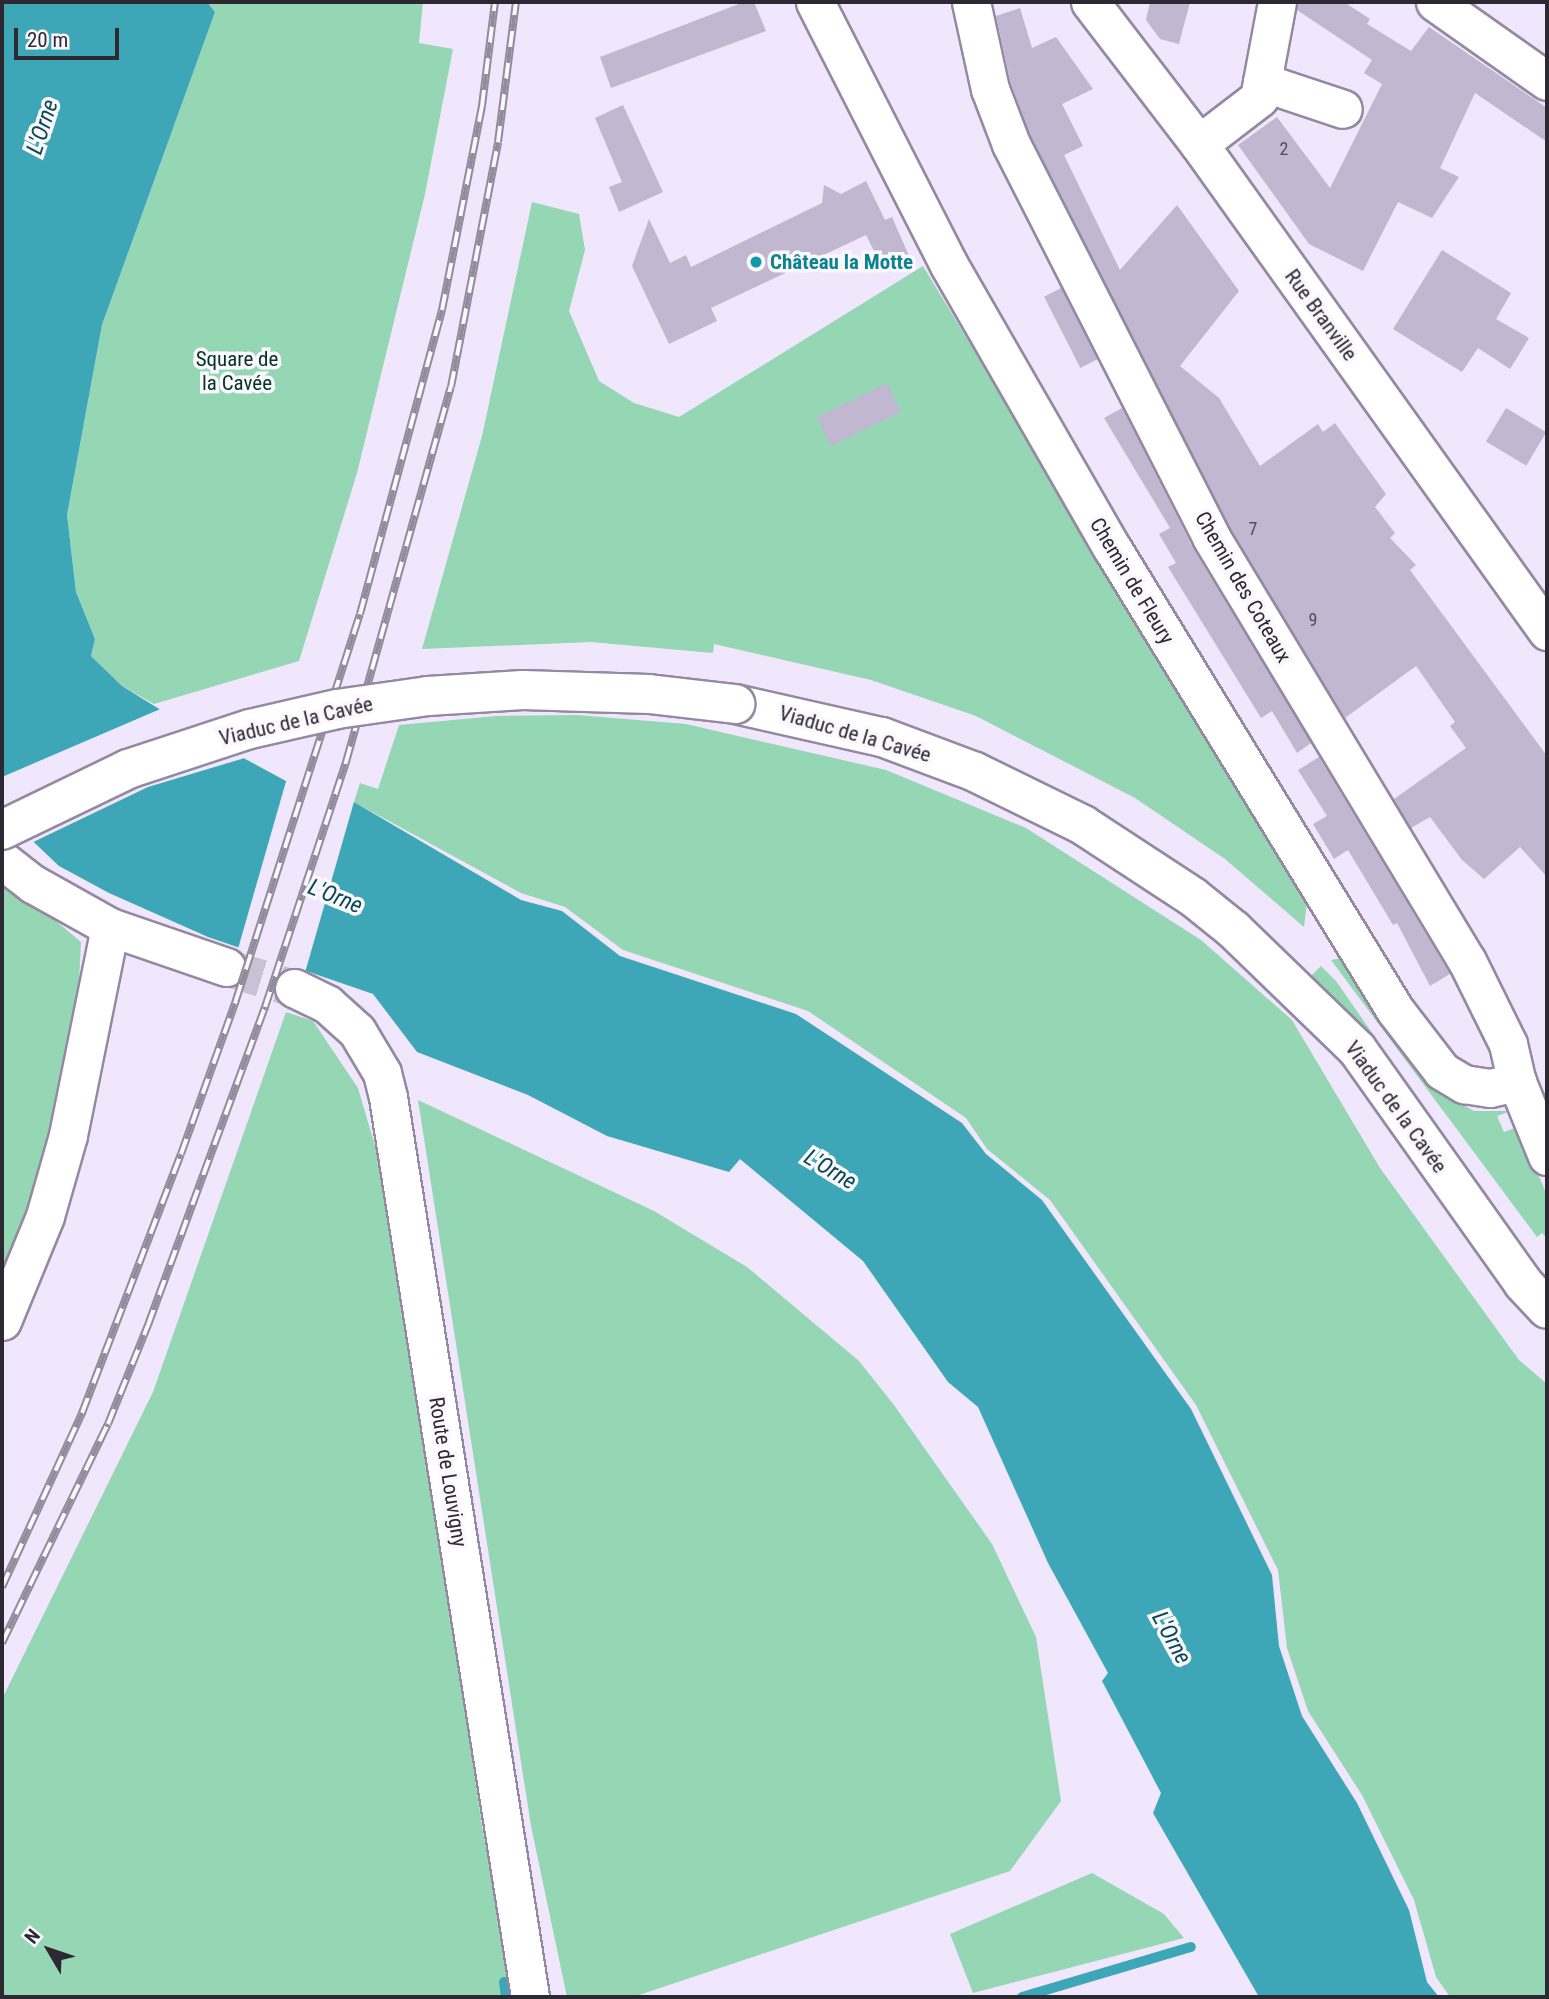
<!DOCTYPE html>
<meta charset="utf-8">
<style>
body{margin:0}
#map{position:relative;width:1549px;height:1999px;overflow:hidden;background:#f0e7fc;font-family:"Roboto Condensed",sans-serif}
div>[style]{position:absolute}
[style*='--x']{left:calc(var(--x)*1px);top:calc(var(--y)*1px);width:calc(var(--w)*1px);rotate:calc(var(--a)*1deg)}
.green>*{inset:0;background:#95d6b5}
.water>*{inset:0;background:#3da7b7}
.pier>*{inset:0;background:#f0e7fc;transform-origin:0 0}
.stream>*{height:10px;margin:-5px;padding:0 5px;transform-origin:5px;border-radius:5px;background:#3da7b7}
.building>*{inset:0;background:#c2b7d0;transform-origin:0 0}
.minor-tunnel>*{height:37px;margin-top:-18.5px;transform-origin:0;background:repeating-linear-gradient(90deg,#c9c1d4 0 37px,transparent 0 55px)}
.roads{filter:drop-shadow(2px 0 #9489a1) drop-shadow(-2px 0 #9489a1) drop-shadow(0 2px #9489a1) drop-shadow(0 -2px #9489a1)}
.minor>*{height:37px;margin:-18.5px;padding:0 18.5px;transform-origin:18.5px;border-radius:18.5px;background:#fff}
.major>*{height:38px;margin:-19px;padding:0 19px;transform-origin:19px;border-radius:19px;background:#fff}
.rail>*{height:8px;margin-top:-4px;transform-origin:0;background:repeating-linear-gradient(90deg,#faf7fd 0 16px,#928b9b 0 32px);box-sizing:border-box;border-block:2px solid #928b9b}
.bridges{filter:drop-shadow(2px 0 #9489a1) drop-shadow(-2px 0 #9489a1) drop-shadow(0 2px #9489a1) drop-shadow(0 -2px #9489a1)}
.major-bridge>*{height:38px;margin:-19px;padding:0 19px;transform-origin:19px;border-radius:19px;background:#fff}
.dots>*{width:19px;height:19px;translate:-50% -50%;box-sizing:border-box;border:4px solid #faf7fd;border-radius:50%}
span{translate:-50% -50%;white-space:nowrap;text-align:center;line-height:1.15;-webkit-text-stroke:7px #faf7fd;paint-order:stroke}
.number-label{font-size:18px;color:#524c5a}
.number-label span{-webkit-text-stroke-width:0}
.culture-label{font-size:21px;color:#0d838f;font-weight:700}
.left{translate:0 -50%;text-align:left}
.street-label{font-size:21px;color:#2d2932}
.park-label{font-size:21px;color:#023421}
.water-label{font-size:23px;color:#084951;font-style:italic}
.frame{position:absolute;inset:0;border:4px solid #2d2932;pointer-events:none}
.north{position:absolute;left:14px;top:1915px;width:70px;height:70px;-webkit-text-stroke:5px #faf7fd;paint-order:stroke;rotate:309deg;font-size:19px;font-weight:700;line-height:28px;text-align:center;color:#2d2932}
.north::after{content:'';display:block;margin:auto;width:24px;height:32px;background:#2d2932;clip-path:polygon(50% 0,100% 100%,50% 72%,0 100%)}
.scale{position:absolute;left:14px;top:28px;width:105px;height:32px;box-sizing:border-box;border:4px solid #2d2932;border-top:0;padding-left:9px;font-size:21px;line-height:24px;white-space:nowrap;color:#2d2932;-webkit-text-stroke:5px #faf7fd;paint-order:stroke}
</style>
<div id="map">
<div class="green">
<i style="clip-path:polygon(207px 2px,423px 2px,419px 43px,453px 49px,425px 194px,357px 473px,299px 661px,154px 704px,122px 686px,91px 656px,95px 639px,76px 592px,67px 515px,102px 325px,215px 12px)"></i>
<i style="clip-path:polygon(532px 202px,579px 214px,585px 250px,569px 311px,599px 381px,634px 403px,679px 417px,923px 266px,1307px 902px,1304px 927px,1225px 859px,1135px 798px,976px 716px,871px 680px,714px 644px,713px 653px,591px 642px,422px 649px,482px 436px)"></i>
<i style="clip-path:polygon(577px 715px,686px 724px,886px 770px,1026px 828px,1201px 940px,1292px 1020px,1380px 1168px,1519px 1360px,1547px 1384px,1547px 1997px,1450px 1997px,1436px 1977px,1414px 1900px,1362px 1795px,1308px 1711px,1287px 1648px,1278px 1570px,1196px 1405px,1050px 1200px,987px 1149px,966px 1118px,808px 1011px,623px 950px,565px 907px,521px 893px,354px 802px,360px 783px,378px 789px,399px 725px,496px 716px)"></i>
<i style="clip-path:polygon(2px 876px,81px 942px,78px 1002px,45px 1176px,2px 1295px)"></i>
<i style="clip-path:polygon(1346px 957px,1440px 1091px,1474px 1111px,1511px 1111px,1497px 1116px,1504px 1132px,1518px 1127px,1547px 1195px,1547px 1238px,1542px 1233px,1537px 1237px,1331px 960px)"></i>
<i style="clip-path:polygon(1321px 966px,1336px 981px,1382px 1047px,1310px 977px)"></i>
<i style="clip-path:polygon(286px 1012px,313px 1021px,358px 1088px,390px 1197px,482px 1826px,514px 1997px,2px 1997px,2px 1699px,153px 1392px)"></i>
<i style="clip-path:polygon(418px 1100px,654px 1211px,747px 1267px,859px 1361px,894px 1405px,992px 1544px,1036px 1637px,1061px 1801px,1010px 1871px,633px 1997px,567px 1997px,531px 1826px)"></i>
<i style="clip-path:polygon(1092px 1873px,1164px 1914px,1184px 1938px,973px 1993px,950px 1934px)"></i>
</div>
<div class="water">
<i style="clip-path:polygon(2px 2px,207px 2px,215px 12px,102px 325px,67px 515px,76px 592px,95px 639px,91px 656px,122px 686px,203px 736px,286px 781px,354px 802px,521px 900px,562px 911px,620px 956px,796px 1014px,962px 1123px,986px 1154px,1042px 1200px,1191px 1409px,1272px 1575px,1279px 1646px,1302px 1716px,1357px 1803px,1409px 1910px,1427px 1982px,1439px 1997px,1259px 1997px,1153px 1813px,1161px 1793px,1102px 1681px,1108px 1673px,1048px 1563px,978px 1407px,948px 1382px,863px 1261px,740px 1159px,729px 1172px,607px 1136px,528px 1095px,417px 1052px,373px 994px,208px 937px,109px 893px,59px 866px,2px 812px)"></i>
</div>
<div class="pier">
<i style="clip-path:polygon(165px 707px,248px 757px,148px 787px,27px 845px,2px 818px,2px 777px)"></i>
<i style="left:287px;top:778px;width:71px;height:180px;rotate:16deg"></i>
</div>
<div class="stream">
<i style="--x:504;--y:1982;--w:15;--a:82"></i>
<i style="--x:1022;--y:1997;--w:176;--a:-16.5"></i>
</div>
<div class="building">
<i style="clip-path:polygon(744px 2px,754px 2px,766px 31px,611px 88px,600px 57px)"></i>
<i style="clip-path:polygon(1150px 2px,1190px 2px,1179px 44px,1160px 39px,1146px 20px)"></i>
<i style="clip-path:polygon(1297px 2px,1344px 2px,1370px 19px,1367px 24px,1411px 51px,1429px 27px,1547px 108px,1547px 142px,1475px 93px,1440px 168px,1459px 177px,1432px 218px,1398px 202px,1363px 271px,1309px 244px,1238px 145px,1277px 117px,1330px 188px,1382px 84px,1364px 73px,1372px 60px,1297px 10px)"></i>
<i style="clip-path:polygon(1020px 8px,1032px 48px,1056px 37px,1093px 89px,1062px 104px,1083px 146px,1064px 155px,1120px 270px,1177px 205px,1239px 291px,1180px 366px,1219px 398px,1260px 466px,1318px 424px,1323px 432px,1335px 423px,1386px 494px,1375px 507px,1395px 533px,1390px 538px,1416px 565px,1410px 570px,1547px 756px,1547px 877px,1520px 847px,1484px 879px,1462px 860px,1430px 817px,1411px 828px,1394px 799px,1466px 748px,1450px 726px,1455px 722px,1416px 666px,1345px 718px,1229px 527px,1030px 135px,1011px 84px,996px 16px)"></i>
<i style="clip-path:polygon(623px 105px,663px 192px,619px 212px,609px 187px,622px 182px,595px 118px)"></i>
<i style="clip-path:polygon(866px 181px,885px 220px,892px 217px,910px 258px,883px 269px,866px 235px,711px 308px,717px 321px,669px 344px,632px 266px,649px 219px,670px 263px,686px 255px,691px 267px,822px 203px,824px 185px,841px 194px)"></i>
<i style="clip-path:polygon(1442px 250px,1511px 293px,1496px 319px,1529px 338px,1510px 369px,1478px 348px,1462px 372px,1393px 329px)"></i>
<i style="left:1061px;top:288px;width:80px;height:19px;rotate:63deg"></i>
<i style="left:887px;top:383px;width:32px;height:78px;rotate:64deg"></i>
<i style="clip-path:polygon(1122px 408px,1193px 548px,1311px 743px,1297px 753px,1272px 711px,1261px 718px,1168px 567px,1176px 563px,1159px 534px,1170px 528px,1104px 418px)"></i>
<i style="left:1506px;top:408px;width:47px;height:39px;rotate:31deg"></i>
<i style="clip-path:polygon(1319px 757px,1450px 974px,1430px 986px,1397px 923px,1393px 925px,1348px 850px,1334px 859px,1313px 824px,1327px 816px,1298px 770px)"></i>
</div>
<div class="minor-tunnel">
<i style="--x:226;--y:967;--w:71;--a:17.2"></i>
</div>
<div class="roads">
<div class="minor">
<i style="--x:815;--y:2;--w:295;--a:63"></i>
<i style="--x:949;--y:265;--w:327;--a:60.1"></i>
<i style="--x:1112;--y:548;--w:542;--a:58.51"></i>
<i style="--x:1395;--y:1010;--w:77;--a:52.4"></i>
<i style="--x:1442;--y:1071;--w:26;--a:31"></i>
<i style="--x:1464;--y:1084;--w:26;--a:9"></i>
<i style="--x:1490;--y:1088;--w:28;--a:-13"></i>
<i style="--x:971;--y:2;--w:89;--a:77.7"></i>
<i style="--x:990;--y:89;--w:59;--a:69.1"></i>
<i style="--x:1011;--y:144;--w:441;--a:63"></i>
<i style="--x:1211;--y:537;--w:495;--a:58.9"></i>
<i style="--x:1467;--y:961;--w:93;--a:63.7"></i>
<i style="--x:1508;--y:1044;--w:39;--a:77"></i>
<i style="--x:1517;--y:1082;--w:80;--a:67.9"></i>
<i style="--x:1090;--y:2;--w:179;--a:52.5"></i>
<i style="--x:1199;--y:144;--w:599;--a:54.45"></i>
<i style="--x:1435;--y:2;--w:137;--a:35.2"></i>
<i style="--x:1262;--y:82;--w:85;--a:18.4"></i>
<i style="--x:1199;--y:144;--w:76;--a:-37.5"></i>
<i style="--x:1259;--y:98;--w:98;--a:-79.4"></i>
<i style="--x:2;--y:860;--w:39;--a:38"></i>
<i style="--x:33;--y:884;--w:88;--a:29.2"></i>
<i style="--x:110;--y:927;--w:123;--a:19"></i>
<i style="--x:294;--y:988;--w:37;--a:26"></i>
<i style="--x:327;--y:1004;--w:40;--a:42"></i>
<i style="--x:357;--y:1031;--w:49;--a:59.2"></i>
<i style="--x:382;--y:1073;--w:25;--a:76"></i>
<i style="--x:388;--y:1097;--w:911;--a:81.03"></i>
<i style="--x:2;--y:1321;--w:113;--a:-67.7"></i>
<i style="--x:45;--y:1216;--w:84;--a:-74.1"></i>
<i style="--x:68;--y:1135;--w:212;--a:-78.6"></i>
</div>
<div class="major">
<i style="--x:735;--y:704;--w:151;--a:12.7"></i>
<i style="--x:882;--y:737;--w:99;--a:20.6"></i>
<i style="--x:975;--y:772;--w:120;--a:26.1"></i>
<i style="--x:1083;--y:825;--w:131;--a:33.2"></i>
<i style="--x:1193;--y:897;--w:53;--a:38.8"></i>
<i style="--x:1234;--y:930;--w:171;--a:44.1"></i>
<i style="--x:1357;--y:1049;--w:287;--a:54.6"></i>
<i style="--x:1523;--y:1283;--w:35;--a:47"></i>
</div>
</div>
<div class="rail">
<i style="--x:2;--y:1587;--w:192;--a:-65.3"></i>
<i style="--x:82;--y:1413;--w:277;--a:-69.1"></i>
<i style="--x:181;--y:1154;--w:164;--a:-70.3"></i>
<i style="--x:236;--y:1000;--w:405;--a:-72.2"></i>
<i style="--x:360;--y:614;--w:315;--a:-74.9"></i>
<i style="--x:442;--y:310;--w:208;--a:-78.9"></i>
<i style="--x:482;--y:106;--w:105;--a:-82.9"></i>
<i style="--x:2;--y:1643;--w:243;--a:-64.2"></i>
<i style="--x:108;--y:1424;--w:107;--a:-68"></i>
<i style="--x:148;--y:1325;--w:339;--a:-69.8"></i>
<i style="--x:265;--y:1007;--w:258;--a:-71.7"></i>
<i style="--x:346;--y:762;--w:389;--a:-74.4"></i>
<i style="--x:451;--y:387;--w:249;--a:-79.1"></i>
<i style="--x:498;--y:142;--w:141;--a:-82.7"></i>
</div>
<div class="bridges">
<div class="major-bridge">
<i style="--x:2;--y:830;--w:140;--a:-25.8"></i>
<i style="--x:128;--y:769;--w:128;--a:-18.2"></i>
<i style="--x:250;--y:729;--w:89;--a:-12.9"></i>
<i style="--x:337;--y:709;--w:92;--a:-8.1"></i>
<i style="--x:428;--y:696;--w:95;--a:-3.6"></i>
<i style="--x:523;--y:690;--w:126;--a:1.8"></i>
<i style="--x:649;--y:694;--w:87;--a:6.6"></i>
</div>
</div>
<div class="dots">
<i style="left:756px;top:262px;background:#0f9aa8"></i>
</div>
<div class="number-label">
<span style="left:1284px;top:149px">2</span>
<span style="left:1253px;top:529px">7</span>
<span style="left:1313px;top:620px">9</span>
</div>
<div class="culture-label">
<span class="left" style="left:770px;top:262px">Château la Motte</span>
</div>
<div class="street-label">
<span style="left:1321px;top:315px;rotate:54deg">Rue Branville</span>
<span style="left:1132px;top:581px;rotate:59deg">Chemin de Fleury</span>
<span style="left:1243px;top:587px;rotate:60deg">Chemin des Coteaux</span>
<span style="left:296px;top:721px;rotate:-13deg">Viaduc de la Cavée</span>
<span style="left:855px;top:734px;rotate:16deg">Viaduc de la Cavée</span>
<span style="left:1396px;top:1107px;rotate:54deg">Viaduc de la Cavée</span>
<span style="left:448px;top:1472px;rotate:81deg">Route de Louvigny</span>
</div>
<div class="park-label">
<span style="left:237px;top:371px">Square de<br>la Cavée</span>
</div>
<div class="water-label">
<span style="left:43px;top:127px;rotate:-72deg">L'Orne</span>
<span style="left:335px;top:897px;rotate:22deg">L'Orne</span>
<span style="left:830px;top:1170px;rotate:31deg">L'Orne</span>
<span style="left:1171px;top:1638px;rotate:61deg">L'Orne</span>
</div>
<div class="frame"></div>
<div class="north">N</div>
<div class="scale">20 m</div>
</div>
